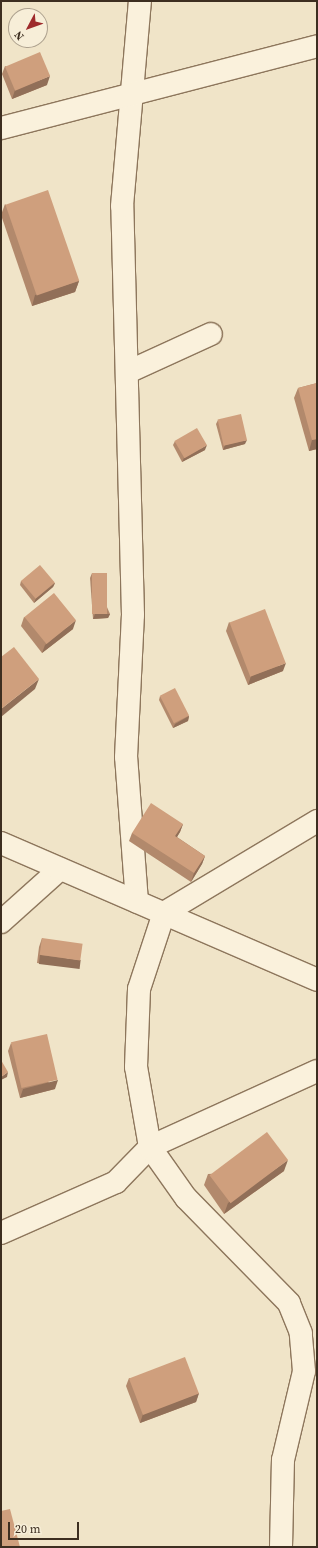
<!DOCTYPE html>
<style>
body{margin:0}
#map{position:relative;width:318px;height:1548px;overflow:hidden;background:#f0e4c8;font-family:"Source Serif 4",serif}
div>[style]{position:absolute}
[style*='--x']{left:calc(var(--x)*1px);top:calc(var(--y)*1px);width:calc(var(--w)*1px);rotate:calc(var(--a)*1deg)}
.roads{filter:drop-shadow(1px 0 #8d765c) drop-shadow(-1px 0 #8d765c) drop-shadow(0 1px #8d765c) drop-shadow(0 -1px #8d765c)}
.minor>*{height:22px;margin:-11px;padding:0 11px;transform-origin:11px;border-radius:11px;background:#faf1dc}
.tertiary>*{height:22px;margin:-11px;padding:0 11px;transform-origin:11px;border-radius:11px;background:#faf1dc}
.secondary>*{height:22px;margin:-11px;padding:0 11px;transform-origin:11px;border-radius:11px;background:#faf1dc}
.wall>*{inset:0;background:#b2896c}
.shaded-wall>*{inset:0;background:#916f58;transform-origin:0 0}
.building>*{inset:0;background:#cf9f7d;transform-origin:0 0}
span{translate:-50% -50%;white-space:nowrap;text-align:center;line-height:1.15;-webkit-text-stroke:4px #f7eed8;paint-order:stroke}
.frame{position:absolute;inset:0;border:2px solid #3d2e20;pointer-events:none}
.north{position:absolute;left:8px;top:8px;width:40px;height:40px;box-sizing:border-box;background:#f7eed8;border:1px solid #ada18e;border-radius:50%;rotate:229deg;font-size:11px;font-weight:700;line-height:16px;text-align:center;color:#3d2e20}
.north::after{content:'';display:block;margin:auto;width:14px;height:18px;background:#9e2a2b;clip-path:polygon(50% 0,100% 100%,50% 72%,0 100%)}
.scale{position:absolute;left:8px;top:1522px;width:71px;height:18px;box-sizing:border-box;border:2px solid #3d2e20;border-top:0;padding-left:5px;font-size:12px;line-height:14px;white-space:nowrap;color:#3d2e20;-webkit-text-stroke:3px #f7eed8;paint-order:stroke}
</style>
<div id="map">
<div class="roads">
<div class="minor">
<i style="--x:128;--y:372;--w:91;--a:-24.6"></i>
<i style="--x:137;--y:902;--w:145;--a:-94.3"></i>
<i style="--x:126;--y:757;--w:142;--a:-87.2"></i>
<i style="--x:133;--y:615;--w:409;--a:-91.5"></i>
<i style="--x:122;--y:206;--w:206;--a:-85"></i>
<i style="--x:1;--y:922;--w:79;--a:-41.9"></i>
<i style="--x:1;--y:1233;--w:126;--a:-23.9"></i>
<i style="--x:116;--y:1182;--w:49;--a:-45.8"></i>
<i style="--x:150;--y:1147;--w:183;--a:-24.5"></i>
<i style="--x:281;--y:1547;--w:87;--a:-88.7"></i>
<i style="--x:283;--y:1460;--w:91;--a:-76.7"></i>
<i style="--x:304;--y:1371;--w:38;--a:-95"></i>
<i style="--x:301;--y:1333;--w:32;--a:-112"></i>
<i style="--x:289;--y:1303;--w:147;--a:-134.4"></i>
<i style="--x:186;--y:1198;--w:62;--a:-125.2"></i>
<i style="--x:150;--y:1147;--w:81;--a:-99.9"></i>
<i style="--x:136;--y:1067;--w:78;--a:-87.8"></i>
<i style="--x:139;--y:989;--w:80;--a:-71.8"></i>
<i style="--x:164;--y:913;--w:179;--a:-31"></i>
</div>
<div class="tertiary">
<i style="--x:1;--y:843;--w:344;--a:23.4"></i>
</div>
<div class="secondary">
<i style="--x:1;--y:128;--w:326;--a:-14.5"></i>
</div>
</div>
<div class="wall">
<i style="clip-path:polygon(5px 66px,47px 85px,12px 99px,2px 74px)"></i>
<i style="clip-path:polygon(5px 204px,79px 281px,75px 292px,32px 306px,1px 215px)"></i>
<i style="clip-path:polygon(317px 383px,317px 449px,309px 451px,294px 398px,298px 388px)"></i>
<i style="clip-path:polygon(218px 420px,245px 444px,223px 450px,216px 424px)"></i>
<i style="clip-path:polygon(175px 441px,205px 450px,182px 462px,173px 445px)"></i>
<i style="clip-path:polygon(92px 573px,110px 614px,108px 618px,93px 619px,90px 578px)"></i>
<i style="clip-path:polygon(21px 581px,55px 583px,53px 587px,34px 603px,20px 585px)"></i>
<i style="clip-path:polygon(24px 617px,73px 629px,42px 653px,21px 626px)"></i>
<i style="clip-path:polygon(229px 622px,283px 671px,248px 685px,226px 631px)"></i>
<i style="clip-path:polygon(160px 696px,189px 716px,188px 721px,173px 728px,159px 700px)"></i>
<i style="clip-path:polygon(183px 824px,180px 832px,177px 837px,205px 856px,202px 864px,191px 882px,129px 841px,132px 833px)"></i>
<i style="clip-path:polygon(42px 938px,78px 968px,37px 963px,39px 947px)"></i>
<i style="clip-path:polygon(11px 1043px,55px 1089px,20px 1098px,8px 1051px)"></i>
<i style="clip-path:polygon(284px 1171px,224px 1214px,204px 1185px,208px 1174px)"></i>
<i style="clip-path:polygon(129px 1378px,199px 1393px,196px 1402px,140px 1423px,126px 1386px)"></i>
</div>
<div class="shaded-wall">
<i style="clip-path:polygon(50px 76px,47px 85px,12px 99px,15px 90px)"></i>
<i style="clip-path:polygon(79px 281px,75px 292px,32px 306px,35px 295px)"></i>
<i style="clip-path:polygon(317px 439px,317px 449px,309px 451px,312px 440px)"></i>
<i style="clip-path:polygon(247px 440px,245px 444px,223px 450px,225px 445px)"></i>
<i style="clip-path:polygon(207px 445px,205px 450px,182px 462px,184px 458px)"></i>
<i style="clip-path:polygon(55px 583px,53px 587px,34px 603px,36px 598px)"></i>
<i style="clip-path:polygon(95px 614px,110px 614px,108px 618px,93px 619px)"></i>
<i style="clip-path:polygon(76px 620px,73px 629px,42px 653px,45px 645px)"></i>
<i style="clip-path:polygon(286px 663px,283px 671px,248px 685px,251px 676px)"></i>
<i style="clip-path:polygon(39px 679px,35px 689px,1px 717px,1px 709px)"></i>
<i style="clip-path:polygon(189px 716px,188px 721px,173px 728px,175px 724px)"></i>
<i style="clip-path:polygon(183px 824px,180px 832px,172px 845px,175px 836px)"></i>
<i style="clip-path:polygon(205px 856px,202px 864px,191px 882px,194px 873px)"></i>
<i style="left:40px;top:955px;width:41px;height:9px;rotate:7deg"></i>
<i style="clip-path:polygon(8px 1072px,7px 1077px,1px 1080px,1px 1077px)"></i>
<i style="clip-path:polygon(58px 1080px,55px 1089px,20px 1098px,23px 1089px)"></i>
<i style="clip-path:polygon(288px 1160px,284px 1171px,224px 1214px,228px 1203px)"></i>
<i style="clip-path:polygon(199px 1393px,196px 1402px,140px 1423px,143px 1414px)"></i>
</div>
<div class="building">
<i style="left:40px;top:52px;width:26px;height:38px;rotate:67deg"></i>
<i style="left:48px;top:190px;width:96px;height:45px;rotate:71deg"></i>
<i style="clip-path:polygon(317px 383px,317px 439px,312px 440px,298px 388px)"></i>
<i style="left:241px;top:414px;width:27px;height:24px;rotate:77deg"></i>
<i style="left:197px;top:428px;width:20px;height:26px;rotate:60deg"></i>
<i style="left:40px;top:565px;width:23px;height:25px;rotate:50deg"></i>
<i style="left:92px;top:573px;width:15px;height:41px"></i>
<i style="left:54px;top:593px;width:35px;height:38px;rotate:51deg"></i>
<i style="left:265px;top:609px;width:58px;height:38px;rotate:69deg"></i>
<i style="clip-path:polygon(14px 647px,39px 679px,1px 709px,1px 657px)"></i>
<i style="left:175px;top:688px;width:31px;height:17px;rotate:63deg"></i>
<i style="clip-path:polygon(151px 803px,183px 824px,175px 836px,205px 856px,194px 873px,132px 833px)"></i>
<i style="left:42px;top:938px;width:41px;height:17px;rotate:8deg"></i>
<i style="left:47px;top:1034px;width:47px;height:37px;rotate:77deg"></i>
<i style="clip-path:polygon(1px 1060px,8px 1072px,1px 1077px)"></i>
<i style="left:267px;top:1132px;width:35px;height:72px;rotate:53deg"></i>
<i style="left:185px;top:1357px;width:39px;height:60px;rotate:69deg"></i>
<i style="clip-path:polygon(10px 1509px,20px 1547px,1px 1547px,1px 1511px)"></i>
</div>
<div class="frame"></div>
<div class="north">N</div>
<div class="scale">20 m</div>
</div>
